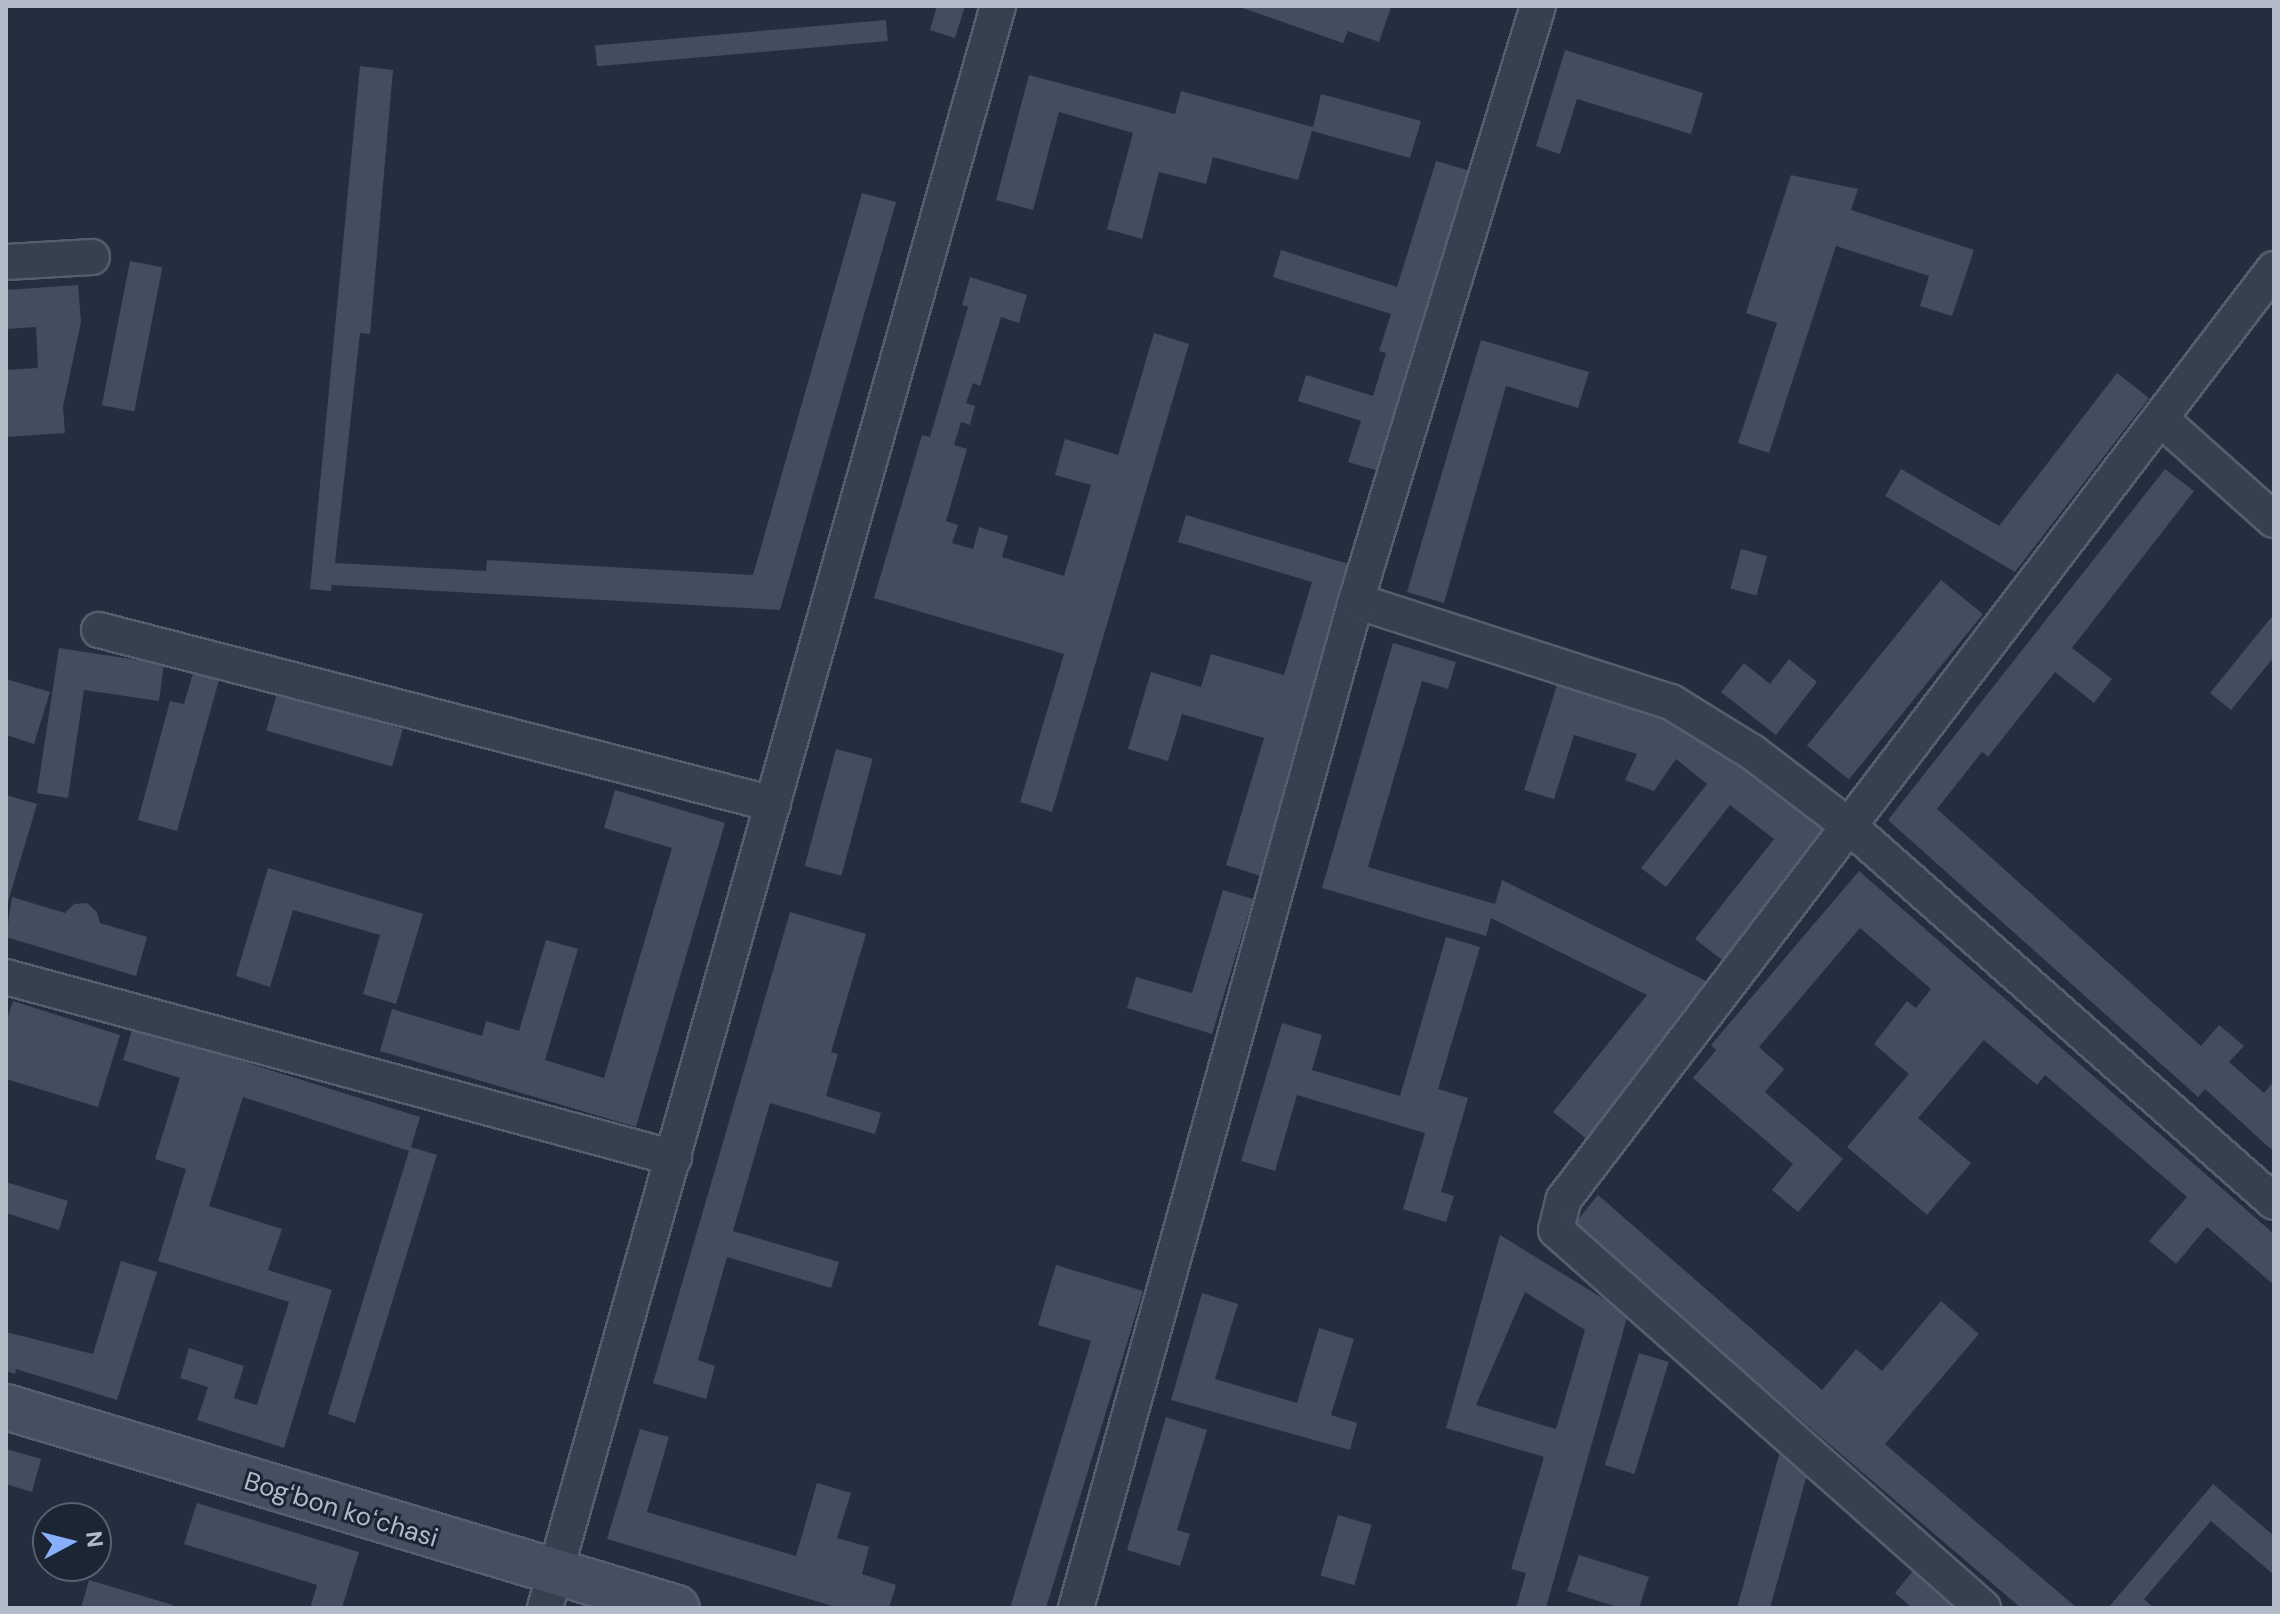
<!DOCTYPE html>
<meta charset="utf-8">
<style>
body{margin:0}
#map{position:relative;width:2280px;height:1614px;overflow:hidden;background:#232e3e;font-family:"DM Sans",sans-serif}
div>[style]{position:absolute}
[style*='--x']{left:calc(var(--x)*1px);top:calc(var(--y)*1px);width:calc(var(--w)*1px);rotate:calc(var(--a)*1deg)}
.building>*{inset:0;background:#424d60;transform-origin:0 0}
.roads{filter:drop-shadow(2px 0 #555e6c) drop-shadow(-2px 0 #555e6c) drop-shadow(0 2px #555e6c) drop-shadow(0 -2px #555e6c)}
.street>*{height:34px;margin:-17px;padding:0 17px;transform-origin:17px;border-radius:17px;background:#37404e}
.secondary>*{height:44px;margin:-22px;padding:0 22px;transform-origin:22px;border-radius:22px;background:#454f61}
span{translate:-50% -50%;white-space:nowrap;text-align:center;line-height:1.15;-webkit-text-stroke:6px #1c2533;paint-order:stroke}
.street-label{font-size:26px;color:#b3bbc9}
.frame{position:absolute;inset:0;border:8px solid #b3bbc9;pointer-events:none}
.north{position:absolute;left:32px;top:1502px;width:80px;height:80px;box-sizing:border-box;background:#1c2533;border:2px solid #58616f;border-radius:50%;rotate:83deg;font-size:22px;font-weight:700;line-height:32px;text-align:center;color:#b3bbc9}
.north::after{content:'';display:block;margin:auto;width:28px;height:36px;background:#87affa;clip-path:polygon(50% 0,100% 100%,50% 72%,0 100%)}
</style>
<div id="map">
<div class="building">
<i style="clip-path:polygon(937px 6px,965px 6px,955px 38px,930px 30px)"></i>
<i style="clip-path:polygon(1237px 6px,1388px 6px,1391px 7px,1379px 42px,1348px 31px,1343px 43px)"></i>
<i style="left:886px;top:20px;width:21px;height:292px;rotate:85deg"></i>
<i style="clip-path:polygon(1565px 50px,1703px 93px,1691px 134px,1577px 99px,1560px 154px,1536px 146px)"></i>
<i style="clip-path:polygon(360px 66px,393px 70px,370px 334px,360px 333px,335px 563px,486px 571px,487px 560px,753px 575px,862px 193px,896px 202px,780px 610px,332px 585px,331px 591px,310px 589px)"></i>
<i style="clip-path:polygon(1029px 75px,1175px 114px,1181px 91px,1313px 127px,1321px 94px,1421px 121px,1410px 158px,1312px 131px,1298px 180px,1213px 157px,1206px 184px,1159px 172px,1142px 239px,1107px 229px,1133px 133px,1059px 112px,1033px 210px,996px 200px)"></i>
<i style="clip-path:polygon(1436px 161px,1471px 171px,1379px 471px,1348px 462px,1361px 421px,1298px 401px,1306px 375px,1373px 396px,1386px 353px,1379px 351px,1391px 314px,1273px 277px,1281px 250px,1397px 287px)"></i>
<i style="clip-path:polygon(1791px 175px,1858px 189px,1851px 210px,1974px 250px,1952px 316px,1920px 306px,1929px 276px,1836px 246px,1769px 453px,1738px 443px,1777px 323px,1746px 313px)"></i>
<i style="left:130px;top:261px;width:33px;height:147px;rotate:11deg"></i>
<i style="clip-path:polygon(970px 277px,1027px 295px,1019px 323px,1001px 317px,980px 386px,973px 383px,966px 403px,975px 406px,970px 425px,961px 422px,954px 445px,967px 449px,946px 521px,958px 525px,952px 543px,973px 549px,979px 527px,1008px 536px,1002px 557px,1064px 576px,1091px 485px,1055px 475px,1065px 439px,1118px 455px,1154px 333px,1189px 344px,1052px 812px,1020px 802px,1064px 654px,874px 598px,922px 435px,930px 437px,968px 307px,962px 305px)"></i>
<i style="clip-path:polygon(78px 285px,81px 322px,63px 407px,65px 433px,6px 437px,6px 370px,38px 368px,36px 327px,6px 329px,6px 290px)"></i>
<i style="clip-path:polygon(1481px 340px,1589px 372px,1578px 408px,1506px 386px,1444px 603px,1407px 592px)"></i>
<i style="clip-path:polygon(2117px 373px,2149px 398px,2015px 572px,1885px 496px,1901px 469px,1999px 526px)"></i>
<i style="clip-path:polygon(2165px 469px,2194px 491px,2072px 648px,2112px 679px,2094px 703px,2055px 672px,1988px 757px,1982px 752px,1937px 809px,2201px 1046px,2219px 1025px,2244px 1046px,2229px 1062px,2264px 1093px,2274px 1081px,2274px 1152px,2205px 1089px,2198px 1097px,1888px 820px)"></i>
<i style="clip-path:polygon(1186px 515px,1355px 566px,1261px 876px,1226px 865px,1264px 738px,1182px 714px,1168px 761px,1128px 749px,1151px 672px,1201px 687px,1211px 654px,1284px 675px,1312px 582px,1178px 542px)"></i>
<i style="left:1741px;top:549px;width:27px;height:41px;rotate:15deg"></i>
<i style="left:1941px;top:580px;width:54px;height:213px;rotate:39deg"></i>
<i style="clip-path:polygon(2274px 614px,2274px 657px,2231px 710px,2210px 693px)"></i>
<i style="clip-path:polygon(1393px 643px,1456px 662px,1448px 689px,1422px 681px,1368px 867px,1495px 904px,1502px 880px,1716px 986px,1588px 1140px,1553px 1112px,1647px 995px,1491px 918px,1486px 936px,1322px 888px)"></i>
<i style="clip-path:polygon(59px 648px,164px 664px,159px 701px,84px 690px,68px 798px,37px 793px)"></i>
<i style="clip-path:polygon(1789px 659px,1817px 682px,1776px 735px,1721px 692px,1744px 663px,1770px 684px)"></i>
<i style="clip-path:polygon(195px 666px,221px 673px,177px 831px,138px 820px,170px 701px,184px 704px)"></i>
<i style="clip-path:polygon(6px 679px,50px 692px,34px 744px,6px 735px)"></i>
<i style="clip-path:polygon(1557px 685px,1689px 725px,1830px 831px,1726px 963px,1695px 939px,1774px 839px,1730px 805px,1666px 887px,1641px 868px,1707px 784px,1676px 759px,1654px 791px,1625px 780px,1637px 754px,1574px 735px,1554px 799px,1524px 790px)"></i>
<i style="left:277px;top:693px;width:131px;height:39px;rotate:16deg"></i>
<i style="left:836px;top:749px;width:38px;height:121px;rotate:15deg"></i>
<i style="clip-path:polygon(615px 790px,725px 823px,636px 1127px,380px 1051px,392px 1009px,482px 1036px,486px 1021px,519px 1031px,546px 940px,578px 949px,545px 1060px,604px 1078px,672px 848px,604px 828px)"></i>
<i style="clip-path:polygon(6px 795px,37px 804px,7px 905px,6px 905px)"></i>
<i style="clip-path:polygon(268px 868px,423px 914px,396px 1004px,363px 994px,380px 935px,293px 910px,270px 987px,236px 976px)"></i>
<i style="clip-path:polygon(1859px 871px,2274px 1234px,2274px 1285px,2207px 1227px,2176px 1264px,2149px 1241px,2187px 1197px,2045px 1075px,2037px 1085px,1984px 1040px,1918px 1118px,1971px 1163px,1927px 1215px,1847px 1147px,1909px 1074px,1874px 1044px,1907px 1001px,1916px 1008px,1931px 989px,1860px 928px,1759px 1047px,1784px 1069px,1765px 1092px,1843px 1159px,1798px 1212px,1772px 1190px,1793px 1164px,1693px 1078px,1716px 1050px,1711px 1045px)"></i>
<i style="clip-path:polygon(1223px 890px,1253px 899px,1212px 1034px,1127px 1008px,1136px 977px,1192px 993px)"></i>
<i style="clip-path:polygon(12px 897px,65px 913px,74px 904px,87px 903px,97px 912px,100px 923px,147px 937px,136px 976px,6px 937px)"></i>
<i style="clip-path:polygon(790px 912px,866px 934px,831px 1052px,838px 1054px,826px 1096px,881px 1113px,875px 1134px,770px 1103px,733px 1231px,839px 1262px,831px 1288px,727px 1257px,698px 1360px,715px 1366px,706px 1399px,653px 1383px)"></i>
<i style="clip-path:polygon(1446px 937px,1480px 947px,1438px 1089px,1468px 1098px,1441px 1192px,1454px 1196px,1446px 1222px,1403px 1209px,1425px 1133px,1297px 1095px,1275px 1171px,1241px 1161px,1282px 1023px,1322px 1035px,1312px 1070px,1400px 1096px)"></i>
<i style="clip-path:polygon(13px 1001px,120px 1035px,98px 1107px,6px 1079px,6px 1022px)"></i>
<i style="clip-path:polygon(133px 1027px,420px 1117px,411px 1147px,437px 1155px,355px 1423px,328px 1414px,409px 1151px,243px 1097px,209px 1206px,282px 1229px,268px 1270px,332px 1290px,284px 1448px,197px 1420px,208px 1387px,180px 1378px,189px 1348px,244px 1366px,234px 1398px,257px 1405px,289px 1302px,158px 1261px,186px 1169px,155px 1159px,180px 1078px,123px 1060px)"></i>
<i style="clip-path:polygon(6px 1182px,68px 1201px,59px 1230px,6px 1213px)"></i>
<i style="clip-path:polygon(1598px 1195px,1822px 1390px,1856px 1349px,1882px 1371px,1941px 1301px,1979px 1334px,1885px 1444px,2077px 1608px,2021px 1608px,1697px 1331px,1575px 1223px)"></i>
<i style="clip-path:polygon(evenodd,1500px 1235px,1628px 1314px,1546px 1608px,1516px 1608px,1526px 1573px,1511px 1569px,1544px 1457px,1446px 1428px,1500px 1235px,1525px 1292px,1585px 1330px,1556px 1429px,1476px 1405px,1525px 1292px)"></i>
<i style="clip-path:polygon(121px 1261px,157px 1272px,117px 1400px,16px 1369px,15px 1374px,6px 1371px,6px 1332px,93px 1354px)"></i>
<i style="clip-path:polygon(1056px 1265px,1143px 1291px,1046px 1608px,1010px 1608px,1091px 1341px,1038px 1325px)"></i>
<i style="clip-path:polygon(1202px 1293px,1238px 1304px,1215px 1379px,1297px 1403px,1319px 1328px,1354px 1339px,1331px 1415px,1357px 1423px,1350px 1450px,1171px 1400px)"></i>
<i style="left:1639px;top:1353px;width:31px;height:117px;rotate:17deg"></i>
<i style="clip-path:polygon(1166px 1417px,1207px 1430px,1177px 1530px,1190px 1534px,1180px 1566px,1127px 1550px)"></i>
<i style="clip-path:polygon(640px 1429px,669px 1437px,647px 1512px,796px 1556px,817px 1483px,851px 1493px,837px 1538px,869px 1547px,862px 1574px,896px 1585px,889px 1608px,839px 1608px,607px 1539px)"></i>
<i style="clip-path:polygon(1781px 1448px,1808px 1471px,1770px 1608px,1737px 1608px)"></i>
<i style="clip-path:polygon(6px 1449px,41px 1459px,32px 1492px,6px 1484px)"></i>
<i style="clip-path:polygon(2213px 1484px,2274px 1536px,2274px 1575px,2211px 1521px,2144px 1599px,2154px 1608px,2108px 1608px)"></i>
<i style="clip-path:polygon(197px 1503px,359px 1552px,342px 1608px,310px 1608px,317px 1585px,184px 1544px)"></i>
<i style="left:1338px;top:1515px;width:35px;height:63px;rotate:16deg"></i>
<i style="clip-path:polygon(1579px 1555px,1649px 1577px,1639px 1608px,1620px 1608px,1567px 1591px)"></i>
<i style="clip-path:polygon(1917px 1566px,1966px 1608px,1912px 1608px,1895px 1593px)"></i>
<i style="clip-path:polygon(89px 1580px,173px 1605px,172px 1608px,81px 1608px)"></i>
</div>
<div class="roads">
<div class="street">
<i style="--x:6;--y:262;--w:86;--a:-3.3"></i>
<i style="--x:2162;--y:420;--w:150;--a:41.8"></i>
<i style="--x:1356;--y:601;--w:331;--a:17.8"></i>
<i style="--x:1671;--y:702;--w:95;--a:31.7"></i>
<i style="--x:1752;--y:752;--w:122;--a:37.3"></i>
<i style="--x:1849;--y:826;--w:567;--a:41.5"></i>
<i style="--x:99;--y:630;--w:696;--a:14.48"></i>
<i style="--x:6;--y:977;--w:692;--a:15.16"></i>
<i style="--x:545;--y:1608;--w:1665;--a:-74.21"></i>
<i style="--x:1076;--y:1608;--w:1045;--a:-74.46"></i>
<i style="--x:1356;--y:601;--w:622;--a:-72.99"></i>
<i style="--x:1983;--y:1608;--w:570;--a:-138.48"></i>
<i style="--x:1556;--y:1230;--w:32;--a:-76"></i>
<i style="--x:1564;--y:1199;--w:1170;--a:-52.64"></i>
</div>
<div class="secondary">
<i style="--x:6;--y:1407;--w:700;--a:16.68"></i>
</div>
</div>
<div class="street-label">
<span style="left:341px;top:1510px;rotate:17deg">Bogʻbon koʻchasi</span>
</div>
<div class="frame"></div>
<div class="north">N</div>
</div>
